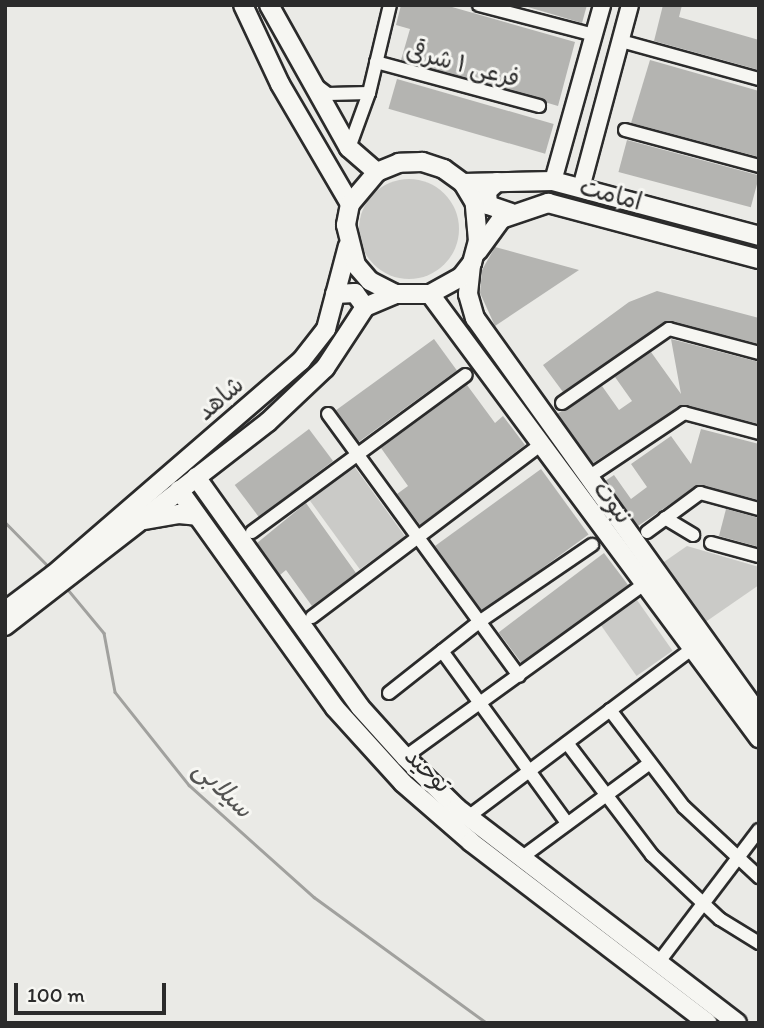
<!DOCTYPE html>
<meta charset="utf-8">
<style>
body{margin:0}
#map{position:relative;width:764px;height:1028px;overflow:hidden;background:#eaeae6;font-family:Itim,"Playpen Sans Arabic",sans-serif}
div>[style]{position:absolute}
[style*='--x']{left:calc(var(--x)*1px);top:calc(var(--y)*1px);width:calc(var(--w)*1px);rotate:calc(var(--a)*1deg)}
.green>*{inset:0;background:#cacac7;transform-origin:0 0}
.round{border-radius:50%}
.stream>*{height:2.5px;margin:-1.25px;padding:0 1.25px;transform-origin:1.25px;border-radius:1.25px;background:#a1a19e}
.building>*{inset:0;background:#b4b4b1;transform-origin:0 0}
.roads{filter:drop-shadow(2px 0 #2b2b2b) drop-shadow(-2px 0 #2b2b2b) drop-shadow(0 2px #2b2b2b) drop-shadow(0 -2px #2b2b2b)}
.minor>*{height:12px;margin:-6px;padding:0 6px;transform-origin:6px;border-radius:6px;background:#f6f6f2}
.tertiary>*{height:16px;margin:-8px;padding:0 8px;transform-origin:8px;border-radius:8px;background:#f6f6f2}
.secondary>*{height:18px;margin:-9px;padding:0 9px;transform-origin:9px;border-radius:9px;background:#f6f6f2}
span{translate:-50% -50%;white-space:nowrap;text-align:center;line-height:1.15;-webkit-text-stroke:6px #f6f6f2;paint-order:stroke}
.street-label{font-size:24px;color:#2b2b2b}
.water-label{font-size:26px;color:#545453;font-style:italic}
.frame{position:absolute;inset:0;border:7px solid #2b2b2b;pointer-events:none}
.scale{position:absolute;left:14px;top:983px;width:152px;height:32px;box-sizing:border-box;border:4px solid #2b2b2b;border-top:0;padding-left:9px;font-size:21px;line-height:24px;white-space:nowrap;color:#2b2b2b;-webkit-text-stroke:5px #f6f6f2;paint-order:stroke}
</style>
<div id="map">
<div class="green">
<i class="round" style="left:359px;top:179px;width:100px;height:100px"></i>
<i style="left:354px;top:466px;width:87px;height:56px;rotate:54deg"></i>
<i style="clip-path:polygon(687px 546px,759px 567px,759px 585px,704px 623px,661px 564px)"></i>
<i style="left:637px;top:600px;width:62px;height:44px;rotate:55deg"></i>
</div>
<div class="stream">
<i style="--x:5;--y:522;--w:63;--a:45.6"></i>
<i style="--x:65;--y:586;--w:61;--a:50.3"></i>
<i style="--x:104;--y:633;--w:60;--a:79.4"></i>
<i style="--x:115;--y:692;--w:119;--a:51.5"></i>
<i style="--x:189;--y:785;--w:168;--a:41.9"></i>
<i style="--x:314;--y:897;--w:214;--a:36.1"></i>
</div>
<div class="building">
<i style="clip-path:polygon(401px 5px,445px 5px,575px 42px,558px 106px,401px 60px,410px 29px,396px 25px)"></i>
<i style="clip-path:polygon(521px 5px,587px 5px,582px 23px)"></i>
<i style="clip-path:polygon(663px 5px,682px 5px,679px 17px,759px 40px,759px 70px,654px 41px)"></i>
<i style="clip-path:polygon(650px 60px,759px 91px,759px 157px,631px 123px)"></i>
<i style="left:397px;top:79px;width:163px;height:31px;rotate:16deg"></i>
<i style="left:627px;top:140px;width:137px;height:33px;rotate:15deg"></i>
<i style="clip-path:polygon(495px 247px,579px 270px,495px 326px,480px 293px,482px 270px)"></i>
<i style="clip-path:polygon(657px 291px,759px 318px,759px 344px,667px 321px,563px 392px,543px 365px,629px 302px)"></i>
<i style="left:434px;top:339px;width:39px;height:122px;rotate:54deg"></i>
<i style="clip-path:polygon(671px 339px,759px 362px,759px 424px,682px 405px,593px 463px,557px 414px,602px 386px,619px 410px,632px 401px,615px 377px,651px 352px,681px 394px)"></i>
<i style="clip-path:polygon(467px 385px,495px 423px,503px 416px,525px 445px,420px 525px,397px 494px,408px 486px,381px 448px)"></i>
<i style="left:309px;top:429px;width:40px;height:93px;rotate:53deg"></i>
<i style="clip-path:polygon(701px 429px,759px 444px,759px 500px,698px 485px,638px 526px,605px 481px,614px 475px,631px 499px,647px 487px,631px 464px,671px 436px,691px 464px)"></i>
<i style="left:541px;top:469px;width:81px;height:131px;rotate:54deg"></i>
<i style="clip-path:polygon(306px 503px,356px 573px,312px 606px,286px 570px,280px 575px,257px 543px)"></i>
<i style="clip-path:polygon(726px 509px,759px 518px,759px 547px,719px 536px)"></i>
<i style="left:604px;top:553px;width:40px;height:132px;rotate:53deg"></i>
</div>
<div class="roads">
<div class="minor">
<i style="--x:479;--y:5;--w:119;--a:14.6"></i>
<i style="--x:621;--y:41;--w:143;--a:15.4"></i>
<i style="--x:376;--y:62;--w:169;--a:15.1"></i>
<i style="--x:316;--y:85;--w:15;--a:37"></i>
<i style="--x:328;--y:94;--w:41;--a:-1.4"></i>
<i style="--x:625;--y:130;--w:139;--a:15"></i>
<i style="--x:349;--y:148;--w:59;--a:-70"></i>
<i style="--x:369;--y:93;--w:90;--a:-76.6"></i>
<i style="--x:562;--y:403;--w:130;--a:-34.7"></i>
<i style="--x:669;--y:329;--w:93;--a:14.9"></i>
<i style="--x:328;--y:414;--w:324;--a:53.9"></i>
<i style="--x:587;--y:478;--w:117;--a:-33.8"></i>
<i style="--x:684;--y:413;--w:78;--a:14.9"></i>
<i style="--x:665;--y:518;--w:33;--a:31"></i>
<i style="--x:252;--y:532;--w:265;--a:-36.3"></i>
<i style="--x:647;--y:532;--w:66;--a:-36.3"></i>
<i style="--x:700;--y:493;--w:61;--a:15.2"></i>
<i style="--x:711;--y:543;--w:50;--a:15.2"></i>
<i style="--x:312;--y:617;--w:286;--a:-37"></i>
<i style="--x:442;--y:651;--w:213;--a:54"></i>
<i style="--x:389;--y:693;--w:115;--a:-38.3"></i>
<i style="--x:479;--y:622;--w:137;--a:-34.3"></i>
<i style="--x:610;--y:710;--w:122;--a:52.7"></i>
<i style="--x:684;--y:807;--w:103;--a:43"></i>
<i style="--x:567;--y:743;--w:141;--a:52.8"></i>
<i style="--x:652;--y:855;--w:93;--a:43.3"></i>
<i style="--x:720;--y:919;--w:46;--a:31.6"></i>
<i style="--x:405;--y:757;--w:295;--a:-35.9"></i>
<i style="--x:468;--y:817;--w:281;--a:-36.9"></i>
<i style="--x:521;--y:858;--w:160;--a:-36.4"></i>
<i style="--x:658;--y:963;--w:167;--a:-52.8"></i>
</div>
<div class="tertiary">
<i style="--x:553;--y:181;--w:183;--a:-74.4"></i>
<i style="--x:581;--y:188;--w:189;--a:-75"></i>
</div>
<div class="secondary">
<i style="--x:243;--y:5;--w:87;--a:64.9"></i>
<i style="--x:280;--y:84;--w:139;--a:59.7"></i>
<i style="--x:269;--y:5;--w:164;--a:60.8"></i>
<i style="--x:349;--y:148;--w:37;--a:41"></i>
<i style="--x:497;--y:182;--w:13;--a:138"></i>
<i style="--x:487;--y:191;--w:14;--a:86"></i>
<i style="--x:488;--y:205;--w:24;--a:19"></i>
<i style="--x:463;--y:183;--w:90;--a:-1.3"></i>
<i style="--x:553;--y:181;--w:213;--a:14.9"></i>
<i style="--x:478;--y:251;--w:39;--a:-54"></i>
<i style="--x:501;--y:219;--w:50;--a:-18.8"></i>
<i style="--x:548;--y:203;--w:218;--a:14.9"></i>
<i style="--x:471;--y:265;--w:29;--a:96"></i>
<i style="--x:468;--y:294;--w:25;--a:74"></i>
<i style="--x:475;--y:318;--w:488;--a:54.4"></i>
<i style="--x:335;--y:294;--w:20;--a:-3"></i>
<i style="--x:355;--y:293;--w:17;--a:54"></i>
<i style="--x:430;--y:294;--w:553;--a:53.46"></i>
<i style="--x:196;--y:477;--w:282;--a:54.5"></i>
<i style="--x:360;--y:707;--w:67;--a:48"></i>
<i style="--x:405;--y:757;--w:73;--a:44.4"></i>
<i style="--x:457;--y:808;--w:353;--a:37.5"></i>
<i style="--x:179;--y:490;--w:268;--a:54.4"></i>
<i style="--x:335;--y:708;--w:101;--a:47.8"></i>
<i style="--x:403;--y:783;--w:90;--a:40.9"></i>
<i style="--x:471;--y:842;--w:298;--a:37.4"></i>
<i style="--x:145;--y:520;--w:35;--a:-10"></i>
<i style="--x:179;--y:514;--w:18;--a:6"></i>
<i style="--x:5;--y:611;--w:60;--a:-36.9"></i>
<i style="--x:53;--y:575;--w:328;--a:-40.8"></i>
<i style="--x:301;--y:361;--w:41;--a:-52"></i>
<i style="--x:326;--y:329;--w:86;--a:-75.2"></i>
<i style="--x:5;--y:626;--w:333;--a:-37.8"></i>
<i style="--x:268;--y:422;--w:79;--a:-43.5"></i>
<i style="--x:325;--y:368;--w:73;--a:-56.7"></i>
<i style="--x:365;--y:307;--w:34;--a:-23"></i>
<i style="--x:396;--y:294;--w:34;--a:0"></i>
<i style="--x:430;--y:294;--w:35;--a:-29"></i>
<i style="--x:461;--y:277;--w:18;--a:-52"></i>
<i style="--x:472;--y:263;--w:23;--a:-75"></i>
<i style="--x:478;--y:241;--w:38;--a:-95"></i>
<i style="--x:475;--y:203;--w:23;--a:-121"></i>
<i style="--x:463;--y:183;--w:24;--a:-144"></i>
<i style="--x:444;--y:169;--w:23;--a:-162"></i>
<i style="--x:422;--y:162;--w:23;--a:178"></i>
<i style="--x:399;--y:163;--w:24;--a:158"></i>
<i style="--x:377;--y:172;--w:42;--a:130.2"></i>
<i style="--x:350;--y:204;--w:21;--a:101"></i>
<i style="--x:346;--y:225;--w:41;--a:76"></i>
<i style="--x:356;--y:265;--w:21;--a:49"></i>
<i style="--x:370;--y:281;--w:29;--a:27"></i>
</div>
</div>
<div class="street-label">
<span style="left:463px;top:64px;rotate:15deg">فرعی ۱ شرقی</span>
<span style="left:611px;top:194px;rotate:15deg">امامت</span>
<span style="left:220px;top:398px;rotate:-41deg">شاهد</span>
<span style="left:613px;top:502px;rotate:53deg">نبوت</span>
<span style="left:428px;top:770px;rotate:44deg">توحید</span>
</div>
<div class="water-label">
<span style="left:223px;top:789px;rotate:44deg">سیلابی</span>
</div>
<div class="frame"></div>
<div class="scale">100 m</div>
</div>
